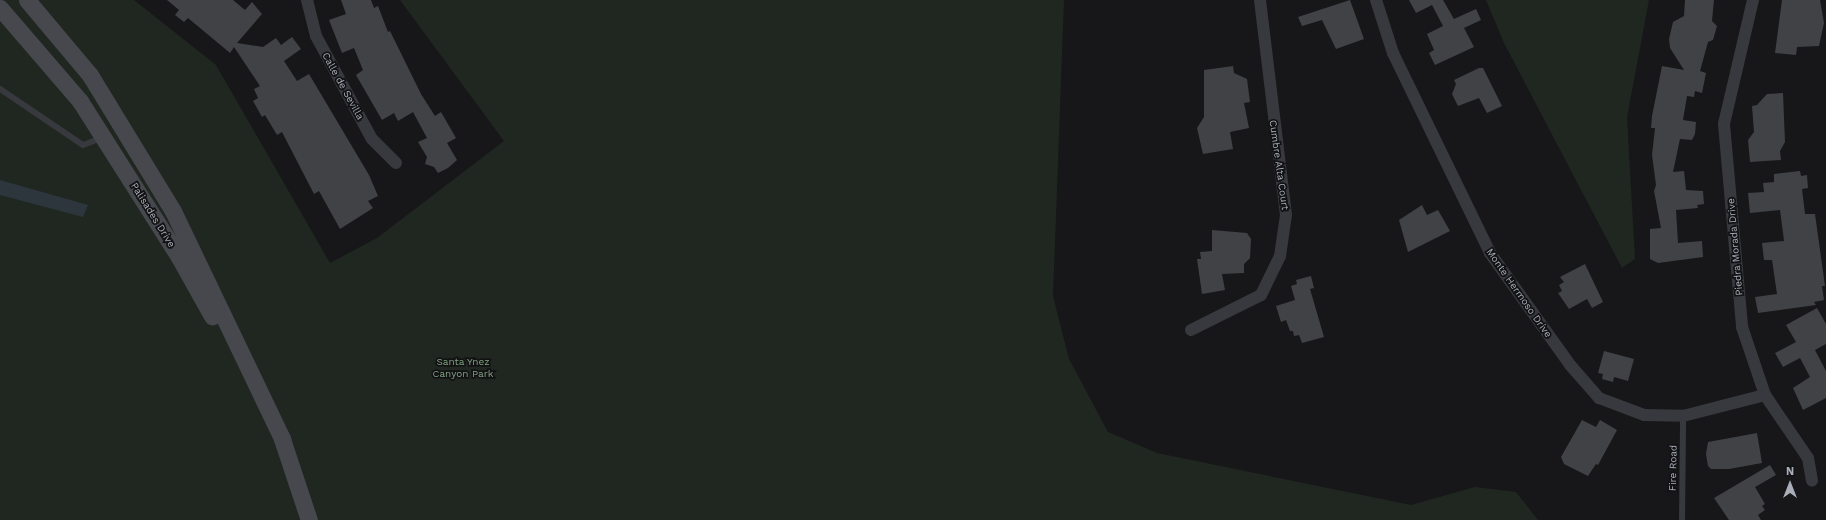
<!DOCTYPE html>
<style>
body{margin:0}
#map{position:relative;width:1826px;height:520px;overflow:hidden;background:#171719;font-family:"Work Sans",sans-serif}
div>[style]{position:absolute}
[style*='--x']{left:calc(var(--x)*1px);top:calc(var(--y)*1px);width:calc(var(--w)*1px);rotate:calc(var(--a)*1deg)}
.green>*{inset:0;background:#1f2720}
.water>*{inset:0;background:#2d363d}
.building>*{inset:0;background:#414246}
.lane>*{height:6px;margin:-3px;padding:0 3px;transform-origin:3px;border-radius:3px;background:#38393e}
.street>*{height:12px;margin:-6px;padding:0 6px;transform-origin:6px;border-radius:6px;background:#38393e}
.secondary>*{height:17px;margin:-8.5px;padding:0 8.5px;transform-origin:8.5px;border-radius:8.5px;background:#46484e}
span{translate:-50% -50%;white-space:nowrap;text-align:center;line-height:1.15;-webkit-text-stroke:3.5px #121214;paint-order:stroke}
.street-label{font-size:10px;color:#a9aeb9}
.park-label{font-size:10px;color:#80a382}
.north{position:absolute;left:1770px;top:464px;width:40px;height:40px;-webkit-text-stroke:3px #121214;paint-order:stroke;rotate:0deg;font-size:11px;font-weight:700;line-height:16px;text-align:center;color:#a9aeb9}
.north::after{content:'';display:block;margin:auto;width:14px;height:18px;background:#a9aeb9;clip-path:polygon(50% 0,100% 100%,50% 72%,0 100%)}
</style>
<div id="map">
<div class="green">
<i style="clip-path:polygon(0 0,134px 0,216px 65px,330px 263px,377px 238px,504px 141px,400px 0,1064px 0,1053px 296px,1069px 359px,1108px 432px,1157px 453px,1411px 505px,1475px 487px,1516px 492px,1538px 520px,0 520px)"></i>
<i style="clip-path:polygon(1486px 0,1649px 0,1627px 117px,1635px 259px,1622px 268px,1504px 43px)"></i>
</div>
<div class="water">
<i style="clip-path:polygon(0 180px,88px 205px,83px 217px,0 195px)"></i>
</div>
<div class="building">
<i style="clip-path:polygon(167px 0,233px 0,245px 10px,252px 2px,262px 14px,237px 43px,263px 47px,276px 38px,281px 45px,292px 37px,301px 49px,284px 61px,297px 81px,309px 74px,369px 175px,378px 196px,368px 201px,373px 208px,340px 229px,319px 191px,314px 194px,282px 132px,277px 135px,265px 115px,262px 117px,253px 101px,258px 98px,254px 89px,260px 86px,234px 47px,230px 53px,188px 18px,184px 22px,175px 15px,179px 10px)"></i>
<i style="clip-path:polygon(341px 0,371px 0,374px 8px,378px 6px,388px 32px,390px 31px,421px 94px,435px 116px,441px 112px,456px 138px,447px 143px,457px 160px,448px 168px,438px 173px,434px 167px,425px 164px,427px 157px,418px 142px,427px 138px,413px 112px,398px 121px,394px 113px,382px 120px,356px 75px,363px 70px,354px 48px,342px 53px,329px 20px,346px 14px)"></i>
<i style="clip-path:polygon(1350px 0,1364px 39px,1336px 49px,1322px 20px,1302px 26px,1298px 17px)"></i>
<i style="clip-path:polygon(1409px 0,1443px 0,1454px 19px,1476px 9px,1481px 20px,1464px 28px,1474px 47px,1435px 65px,1429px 53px,1434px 50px,1427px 34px,1443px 26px,1432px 5px,1416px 13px)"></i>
<i style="clip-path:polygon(1685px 0,1714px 0,1712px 21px,1717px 26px,1713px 40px,1708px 42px,1700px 71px,1706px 73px,1702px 93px,1695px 91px,1694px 97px,1687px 96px,1683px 120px,1696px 122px,1695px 134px,1692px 140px,1680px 139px,1673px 172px,1684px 171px,1686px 190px,1703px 191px,1704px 204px,1697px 205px,1698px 208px,1676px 210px,1678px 243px,1702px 241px,1703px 257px,1658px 263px,1650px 259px,1650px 229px,1661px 228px,1654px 191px,1656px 185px,1652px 155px,1655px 128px,1651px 128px,1652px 116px,1662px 66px,1684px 70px,1670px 48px,1669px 39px,1673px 22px,1684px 16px)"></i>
<i style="clip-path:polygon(1782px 0,1820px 0,1824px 23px,1819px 46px,1797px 47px,1796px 55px,1775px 53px)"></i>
<i style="clip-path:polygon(1233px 66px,1234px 73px,1247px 79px,1250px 102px,1244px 103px,1249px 128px,1230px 132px,1233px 149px,1203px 154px,1197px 128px,1204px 117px,1204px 70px)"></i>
<i style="clip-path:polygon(1479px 68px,1483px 68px,1502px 106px,1487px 113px,1479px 98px,1458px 106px,1452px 94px,1456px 84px,1454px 80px)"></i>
<i style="clip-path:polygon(1783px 93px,1785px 142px,1780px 151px,1781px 160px,1750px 162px,1748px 140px,1754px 132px,1752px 106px,1757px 105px,1767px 94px)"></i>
<i style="clip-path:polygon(1800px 171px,1801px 176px,1807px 175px,1808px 188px,1802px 189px,1805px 214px,1815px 214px,1825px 286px,1822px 286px,1824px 300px,1814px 302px,1816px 305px,1758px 313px,1755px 297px,1777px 294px,1772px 260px,1764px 260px,1762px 243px,1784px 241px,1780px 210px,1750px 213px,1748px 193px,1764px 192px,1763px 183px,1774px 182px,1774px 174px)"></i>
<i style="clip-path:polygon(1422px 205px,1427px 215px,1438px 210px,1450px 231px,1408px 252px,1399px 220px)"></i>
<i style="clip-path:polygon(1212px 230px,1247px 233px,1251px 239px,1250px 258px,1244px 264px,1244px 273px,1222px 274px,1225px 290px,1202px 294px,1197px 259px,1201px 259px,1200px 252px,1212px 251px)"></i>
<i style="clip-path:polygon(1585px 264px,1603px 302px,1592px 308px,1587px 299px,1569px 309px,1558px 293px,1562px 291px,1559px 285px,1564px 282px,1560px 277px)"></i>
<i style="clip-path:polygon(1311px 276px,1314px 288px,1310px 289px,1324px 337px,1302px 343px,1299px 335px,1294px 336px,1293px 331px,1290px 331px,1286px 320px,1281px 322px,1276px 306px,1295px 300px,1291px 286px,1297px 284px,1296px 280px)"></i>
<i style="clip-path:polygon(1817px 308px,1826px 324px,1826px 344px,1815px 350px,1826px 371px,1826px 398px,1803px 410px,1793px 388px,1810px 377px,1800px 358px,1783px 367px,1775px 353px,1796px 342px,1786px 325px)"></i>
<i style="clip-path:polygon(1604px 351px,1634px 359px,1628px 381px,1614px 377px,1613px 382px,1602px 379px,1603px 374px,1598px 373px)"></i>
<i style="clip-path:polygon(1582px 420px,1596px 427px,1600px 420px,1617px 430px,1598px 465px,1596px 464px,1588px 476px,1564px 464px,1561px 457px)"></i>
<i style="clip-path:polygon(1757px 433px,1762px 463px,1729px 469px,1711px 469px,1708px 466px,1706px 454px,1708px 442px)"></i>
<i style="clip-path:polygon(1770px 465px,1776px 475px,1755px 487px,1765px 504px,1762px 506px,1765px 510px,1758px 515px,1761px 520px,1729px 520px,1714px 498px)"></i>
</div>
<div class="lane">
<i style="--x:0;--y:89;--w:100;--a:34"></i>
<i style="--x:83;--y:145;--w:19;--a:-21"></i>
<i style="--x:1682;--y:520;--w:104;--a:-89.4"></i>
</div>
<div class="street">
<i style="--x:307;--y:0;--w:37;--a:76"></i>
<i style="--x:316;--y:36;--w:117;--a:61.5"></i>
<i style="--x:372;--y:139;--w:34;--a:45"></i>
<i style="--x:1376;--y:0;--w:56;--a:72.2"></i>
<i style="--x:1393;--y:53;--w:222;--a:64.1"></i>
<i style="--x:1490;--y:253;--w:139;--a:54.4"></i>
<i style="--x:1571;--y:366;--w:43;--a:48.8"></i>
<i style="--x:1599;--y:398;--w:48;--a:20.7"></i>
<i style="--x:1644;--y:415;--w:39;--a:1"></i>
<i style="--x:1683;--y:416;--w:85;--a:-14.4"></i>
<i style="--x:1753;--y:0;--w:127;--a:103.2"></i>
<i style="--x:1724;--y:124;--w:204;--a:84.9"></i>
<i style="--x:1742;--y:327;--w:72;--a:71.3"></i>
<i style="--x:1765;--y:395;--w:76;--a:55.7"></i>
<i style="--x:1808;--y:458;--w:23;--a:80"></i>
<i style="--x:1191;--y:330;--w:78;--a:-26.6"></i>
<i style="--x:1261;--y:295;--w:43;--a:-64"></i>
<i style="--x:1280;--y:256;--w:41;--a:-81.7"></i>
<i style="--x:1286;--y:215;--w:217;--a:-96.9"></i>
</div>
<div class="secondary">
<i style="--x:27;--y:0;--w:98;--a:50"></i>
<i style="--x:90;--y:75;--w:159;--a:58.6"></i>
<i style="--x:173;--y:211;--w:253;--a:64.4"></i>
<i style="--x:282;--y:439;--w:85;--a:71.6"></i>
<i style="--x:0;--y:8;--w:123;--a:49.3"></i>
<i style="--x:80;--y:101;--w:185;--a:57.6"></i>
<i style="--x:179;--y:257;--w:68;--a:60.8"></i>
</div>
<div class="street-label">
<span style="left:343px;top:86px;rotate:61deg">Calle de Sevilla</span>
<span style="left:1279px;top:165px;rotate:82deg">Cumbre Alta Court</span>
<span style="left:153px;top:215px;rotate:58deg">Palisades Drive</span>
<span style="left:1735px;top:247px;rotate:-95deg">Piedra Morada Drive</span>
<span style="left:1519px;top:293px;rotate:55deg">Monte Hermoso Drive</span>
<span style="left:1673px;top:468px;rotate:-89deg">Fire Road</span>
</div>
<div class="park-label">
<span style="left:463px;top:367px">Santa Ynez<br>Canyon Park</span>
</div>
<div class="north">N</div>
</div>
